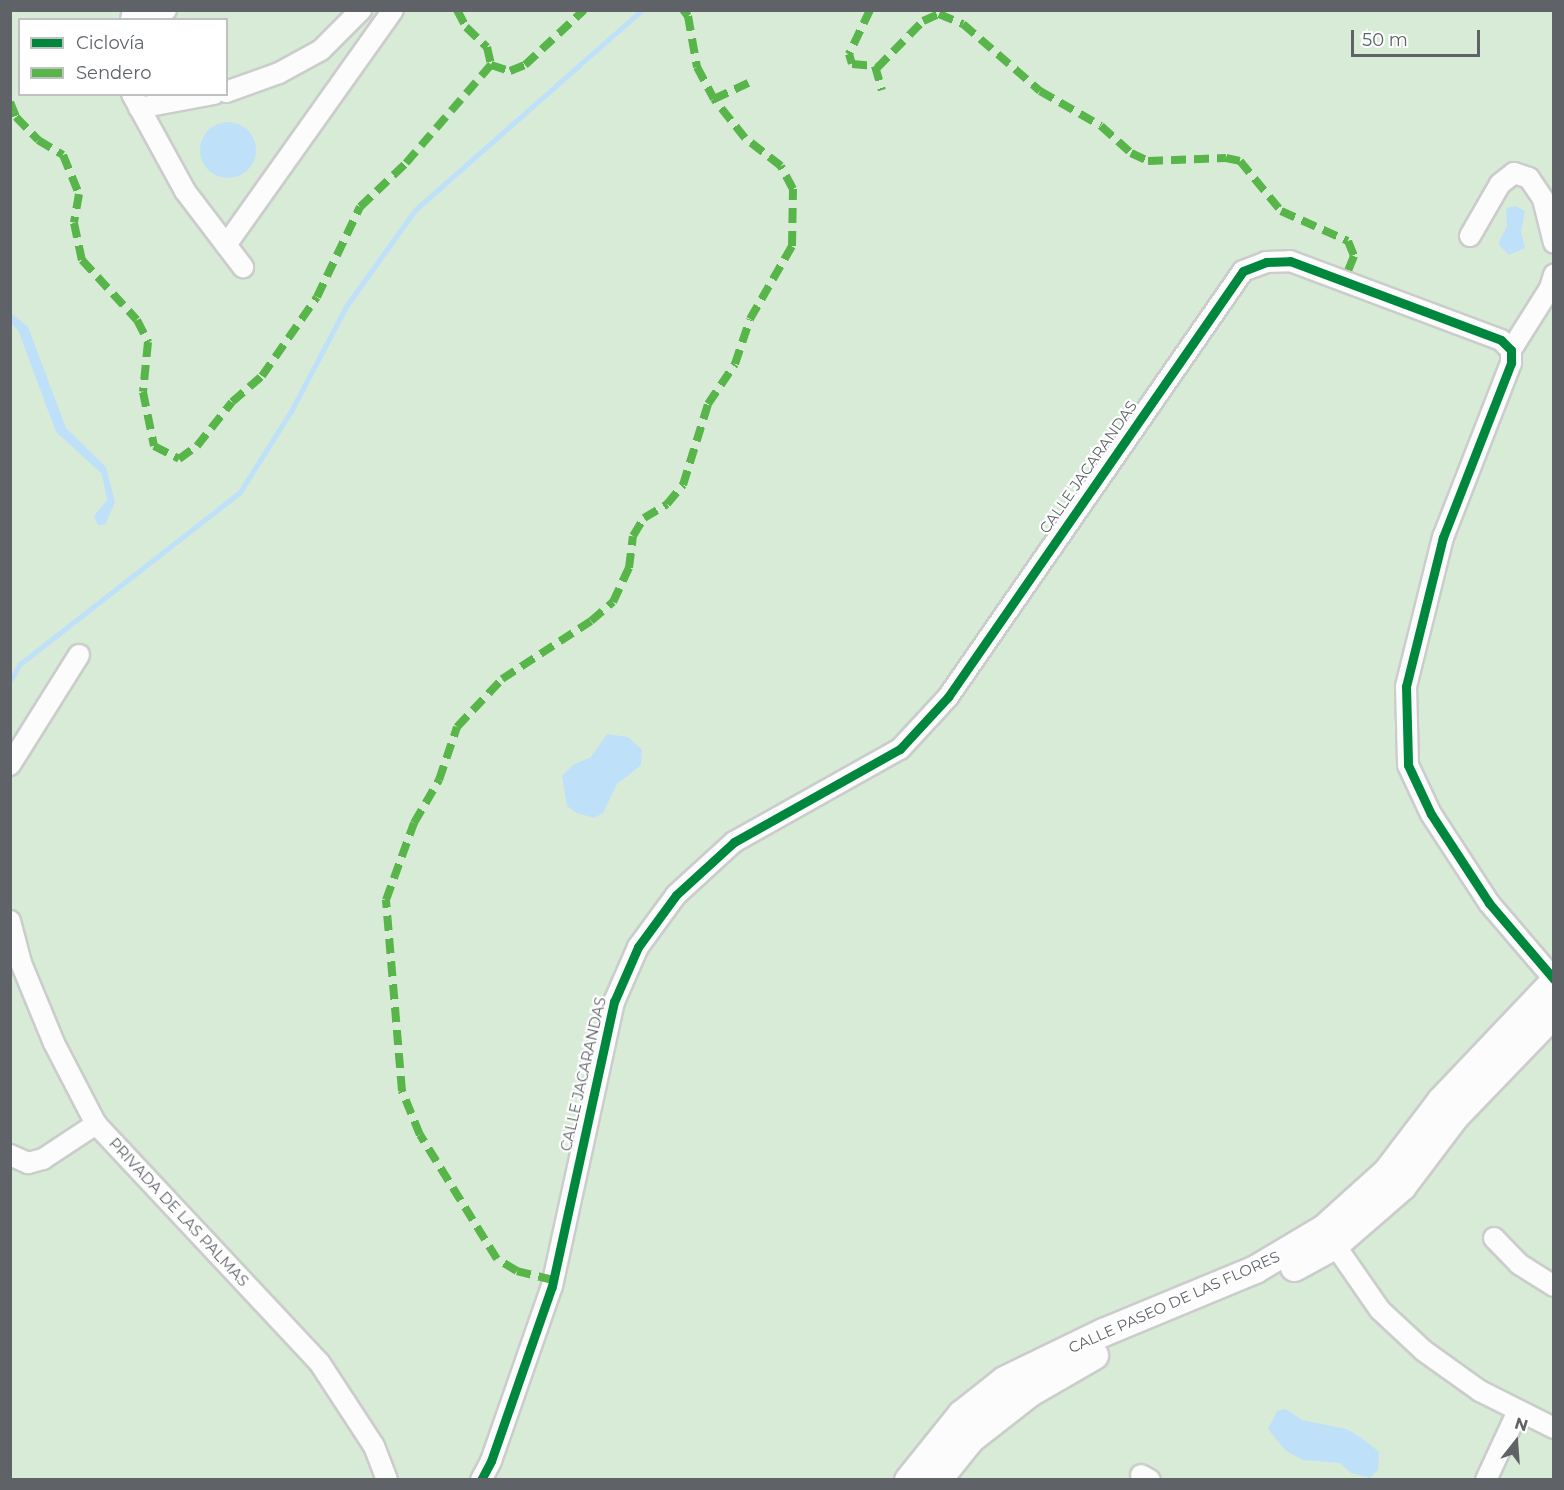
<!DOCTYPE html>
<meta charset="utf-8">
<style>
body{margin:0}
#map{position:relative;width:1564px;height:1490px;overflow:hidden;background:#efeeea;font-family:Montserrat,sans-serif}
div>[style]{position:absolute}
[style*='--x']{left:calc(var(--x)*1px);top:calc(var(--y)*1px);width:calc(var(--w)*1px);rotate:calc(var(--a)*1deg)}
.green>*{inset:0;background:#d8ebd6}
.water>*{inset:0;background:#bfe0f9}
.round{border-radius:50%}
.stream>*{height:5px;margin:-2.5px;padding:0 2.5px;transform-origin:2.5px;border-radius:2.5px;background:#bfe0f9}
.roads{filter:drop-shadow(2px 0 #cbcccc) drop-shadow(-2px 0 #cbcccc) drop-shadow(0 2px #cbcccc) drop-shadow(0 -2px #cbcccc)}
.street>*{height:20px;margin:-10px;padding:0 10px;transform-origin:10px;border-radius:10px;background:#fdfcfc}
.secondary>*{height:27px;margin:-13.5px;padding:0 13.5px;transform-origin:13.5px;border-radius:13.5px;background:#fdfcfc}
.quiet>*{height:8px;margin-top:-4px;transform-origin:0;background:repeating-linear-gradient(90deg,#58b549 0 15px,transparent 0 23px)}
.cycleway>*{height:9px;margin:-4.5px;padding:0 4.5px;transform-origin:4.5px;border-radius:4.5px;background:#00873e}
span{translate:-50% -50%;white-space:nowrap;text-align:center;line-height:1.15;-webkit-text-stroke:4.5px #fff;paint-order:stroke}
.street-label{font-size:15px;color:#5f6368}
.frame{position:absolute;inset:0;border:12px solid #5f6368;pointer-events:none}
.legend{position:absolute;left:18px;top:18px;width:210px;height:78px;box-sizing:border-box;background:#fff;border:2px solid #bfc1c3;margin:0;padding:8px 10px;list-style:none;font-size:18px;color:#5f6368}
.legend li{display:flex;align-items:center;gap:12px;height:30px}
.legend b{width:30px;border:2px solid #bfc1c3}
.north{position:absolute;left:1486px;top:1412px;width:60px;height:60px;-webkit-text-stroke:4px #fff;paint-order:stroke;rotate:17deg;font-size:16px;font-weight:700;line-height:24px;text-align:center;color:#5f6368}
.north::after{content:'';display:block;margin:auto;width:21px;height:27px;background:#5f6368;clip-path:polygon(50% 0,100% 100%,50% 72%,0 100%)}
.scale{position:absolute;left:1351px;top:30px;width:129px;height:27px;box-sizing:border-box;border:3px solid #5f6368;border-top:0;padding-left:8px;font-size:18px;line-height:21px;white-space:nowrap;color:#5f6368;-webkit-text-stroke:4px #fff;paint-order:stroke}
</style>
<div id="map">
<div class="green">
<i style="clip-path:polygon(evenodd,10px 11px,1553px 11px,1553px 1479px,11px 1479px,10px 11px,20px 20px,226px 20px,226px 94px,20px 94px,20px 20px)"></i>
</div>
<div class="water">
<i class="round" style="left:200px;top:122px;width:56px;height:56px"></i>
<i style="clip-path:polygon(1516px 206px,1525px 211px,1521px 232px,1525px 248px,1509px 255px,1498px 244px,1507px 226px,1506px 208px)"></i>
<i style="clip-path:polygon(11px 313px,28px 327px,66px 428px,106px 467px,115px 502px,105px 525px,98px 525px,94px 516px,107px 500px,102px 474px,56px 432px,18px 330px,11px 324px)"></i>
<i style="clip-path:polygon(607px 734px,628px 737px,642px 750px,641px 765px,617px 784px,603px 813px,594px 818px,577px 813px,567px 806px,562px 776px,573px 765px,591px 757px)"></i>
<i style="clip-path:polygon(1286px 1409px,1302px 1420px,1346px 1429px,1362px 1438px,1379px 1452px,1378px 1470px,1370px 1478px,1351px 1473px,1340px 1463px,1303px 1460px,1286px 1451px,1268px 1429px,1277px 1411px)"></i>
</div>
<div class="stream">
<i style="--x:10;--y:681;--w:20;--a:-60"></i>
<i style="--x:20;--y:664;--w:279;--a:-38"></i>
<i style="--x:240;--y:492;--w:96;--a:-57.8"></i>
<i style="--x:291;--y:411;--w:120;--a:-62.2"></i>
<i style="--x:347;--y:305;--w:117;--a:-54.4"></i>
<i style="--x:415;--y:210;--w:303;--a:-41.4"></i>
</div>
<div class="roads">
<div class="street">
<i style="--x:145;--y:10;--w:21;--a:0"></i>
<i style="--x:131;--y:20;--w:10;--a:-79"></i>
<i style="--x:226;--y:92;--w:56;--a:-19.7"></i>
<i style="--x:279;--y:73;--w:48;--a:-28.7"></i>
<i style="--x:321;--y:50;--w:57;--a:-45"></i>
<i style="--x:132;--y:94;--w:111;--a:61.3"></i>
<i style="--x:185;--y:191;--w:96;--a:52.7"></i>
<i style="--x:139;--y:108;--w:76;--a:-10.6"></i>
<i style="--x:1470;--y:236;--w:60;--a:-60"></i>
<i style="--x:1500;--y:184;--w:18;--a:-38"></i>
<i style="--x:1514;--y:173;--w:16;--a:18"></i>
<i style="--x:1529;--y:178;--w:25;--a:56"></i>
<i style="--x:1543;--y:199;--w:45;--a:76"></i>
<i style="--x:226;--y:245;--w:288;--a:-54.6"></i>
<i style="--x:1511;--y:350;--w:73;--a:-57.8"></i>
<i style="--x:1550;--y:288;--w:14;--a:-73"></i>
<i style="--x:10;--y:765;--w:130;--a:-57.9"></i>
<i style="--x:10;--y:921;--w:43;--a:75.3"></i>
<i style="--x:21;--y:963;--w:87;--a:67.6"></i>
<i style="--x:54;--y:1043;--w:91;--a:62.6"></i>
<i style="--x:96;--y:1124;--w:326;--a:46.9"></i>
<i style="--x:319;--y:1362;--w:100;--a:56.8"></i>
<i style="--x:374;--y:1446;--w:36;--a:69"></i>
<i style="--x:10;--y:1155;--w:20;--a:24"></i>
<i style="--x:28;--y:1163;--w:16;--a:-15"></i>
<i style="--x:43;--y:1159;--w:64;--a:-33.4"></i>
<i style="--x:1328;--y:1235;--w:91;--a:55.3"></i>
<i style="--x:1380;--y:1310;--w:60;--a:43"></i>
<i style="--x:1424;--y:1351;--w:69;--a:35.5"></i>
<i style="--x:1480;--y:1391;--w:83;--a:26.6"></i>
<i style="--x:1494;--y:1238;--w:36;--a:46"></i>
<i style="--x:1519;--y:1264;--w:41;--a:32.2"></i>
<i style="--x:1141;--y:1475;--w:10;--a:29"></i>
<i style="--x:481;--y:1480;--w:21;--a:-62"></i>
<i style="--x:491;--y:1461;--w:185;--a:-70.8"></i>
<i style="--x:552;--y:1286;--w:291;--a:-77.7"></i>
<i style="--x:614;--y:1002;--w:60;--a:-66.4"></i>
<i style="--x:638;--y:947;--w:64;--a:-53.8"></i>
<i style="--x:676;--y:895;--w:79;--a:-42.4"></i>
<i style="--x:734;--y:842;--w:190;--a:-29.3"></i>
<i style="--x:900;--y:749;--w:71;--a:-47.3"></i>
<i style="--x:948;--y:697;--w:518;--a:-55.3"></i>
<i style="--x:1243;--y:271;--w:25;--a:-21"></i>
<i style="--x:1266;--y:262;--w:24;--a:-2"></i>
<i style="--x:1290;--y:261;--w:225;--a:20.5"></i>
<i style="--x:1501;--y:340;--w:14;--a:45"></i>
<i style="--x:1511;--y:350;--w:13;--a:90"></i>
<i style="--x:1511;--y:363;--w:187;--a:111.3"></i>
<i style="--x:1443;--y:537;--w:154;--a:103.9"></i>
<i style="--x:1406;--y:686;--w:79;--a:88.5"></i>
<i style="--x:1408;--y:765;--w:54;--a:64.9"></i>
<i style="--x:1431;--y:814;--w:106;--a:56.9"></i>
<i style="--x:1489;--y:903;--w:100;--a:49.5"></i>
<i style="--x:1486;--y:1480;--w:76;--a:-65.1"></i>
</div>
<div class="secondary">
<i style="--x:1294;--y:1267;--w:46;--a:-28.8"></i>
<i style="--x:1334;--y:1245;--w:90;--a:-40.9"></i>
<i style="--x:1402;--y:1186;--w:86;--a:-53"></i>
<i style="--x:1454;--y:1117;--w:144;--a:-46.1"></i>
<i style="--x:908;--y:1480;--w:85;--a:-51.2"></i>
<i style="--x:961;--y:1414;--w:55;--a:-38.3"></i>
<i style="--x:1004;--y:1380;--w:110;--a:-25.9"></i>
<i style="--x:1103;--y:1332;--w:165;--a:-22.5"></i>
<i style="--x:1255;--y:1269;--w:80;--a:-30.7"></i>
<i style="--x:1324;--y:1228;--w:85;--a:-42.1"></i>
<i style="--x:1387;--y:1171;--w:89;--a:-52.7"></i>
<i style="--x:1441;--y:1100;--w:164;--a:-46.5"></i>
<i style="--x:937;--y:1480;--w:53;--a:-51.2"></i>
<i style="--x:970;--y:1439;--w:76;--a:-38.1"></i>
<i style="--x:1030;--y:1392;--w:74;--a:-30"></i>
</div>
</div>
<div class="quiet">
<i style="--x:457;--y:10;--w:19;--a:62"></i>
<i style="--x:466;--y:27;--w:29;--a:44"></i>
<i style="--x:487;--y:47;--w:18;--a:77"></i>
<i style="--x:491;--y:65;--w:20;--a:18"></i>
<i style="--x:510;--y:71;--w:16;--a:-22"></i>
<i style="--x:525;--y:65;--w:81;--a:-43"></i>
<i style="--x:683;--y:10;--w:8;--a:50"></i>
<i style="--x:688;--y:16;--w:52;--a:80"></i>
<i style="--x:697;--y:67;--w:36;--a:62"></i>
<i style="--x:714;--y:99;--w:38;--a:-25"></i>
<i style="--x:870;--y:10;--w:49;--a:115.5"></i>
<i style="--x:849;--y:54;--w:10;--a:73"></i>
<i style="--x:852;--y:64;--w:23;--a:5"></i>
<i style="--x:875;--y:66;--w:25;--a:74"></i>
<i style="--x:877;--y:68;--w:66;--a:-45.6"></i>
<i style="--x:923;--y:21;--w:17;--a:-24"></i>
<i style="--x:939;--y:14;--w:26;--a:23"></i>
<i style="--x:963;--y:24;--w:102;--a:41"></i>
<i style="--x:1040;--y:91;--w:70;--a:29.8"></i>
<i style="--x:1101;--y:126;--w:40;--a:42"></i>
<i style="--x:1131;--y:153;--w:19;--a:25"></i>
<i style="--x:1148;--y:161;--w:78;--a:-2.2"></i>
<i style="--x:1226;--y:158;--w:14;--a:12"></i>
<i style="--x:1240;--y:161;--w:65;--a:50.6"></i>
<i style="--x:1281;--y:211;--w:73;--a:24.1"></i>
<i style="--x:1348;--y:241;--w:16;--a:68"></i>
<i style="--x:1354;--y:256;--w:27;--a:112"></i>
<i style="--x:10;--y:102;--w:16;--a:68"></i>
<i style="--x:16;--y:117;--w:32;--a:46"></i>
<i style="--x:38;--y:140;--w:29;--a:31"></i>
<i style="--x:63;--y:155;--w:42;--a:67.7"></i>
<i style="--x:79;--y:194;--w:29;--a:100"></i>
<i style="--x:74;--y:223;--w:38;--a:78"></i>
<i style="--x:82;--y:260;--w:81;--a:47.5"></i>
<i style="--x:137;--y:320;--w:25;--a:63"></i>
<i style="--x:148;--y:342;--w:50;--a:95.7"></i>
<i style="--x:143;--y:392;--w:55;--a:78.5"></i>
<i style="--x:154;--y:446;--w:28;--a:27"></i>
<i style="--x:179;--y:459;--w:22;--a:-36"></i>
<i style="--x:197;--y:446;--w:56;--a:-51.5"></i>
<i style="--x:232;--y:402;--w:40;--a:-41"></i>
<i style="--x:262;--y:376;--w:96;--a:-55.2"></i>
<i style="--x:317;--y:297;--w:100;--a:-64.5"></i>
<i style="--x:360;--y:207;--w:64;--a:-43.7"></i>
<i style="--x:406;--y:163;--w:130;--a:-49.1"></i>
<i style="--x:553;--y:1280;--w:37;--a:-166"></i>
<i style="--x:517;--y:1271;--w:23;--a:-149"></i>
<i style="--x:497;--y:1259;--w:146;--a:-121.8"></i>
<i style="--x:420;--y:1135;--w:48;--a:-112.2"></i>
<i style="--x:402;--y:1091;--w:192;--a:-94.8"></i>
<i style="--x:386;--y:900;--w:82;--a:-70"></i>
<i style="--x:414;--y:823;--w:50;--a:-59.8"></i>
<i style="--x:439;--y:780;--w:56;--a:-71.2"></i>
<i style="--x:457;--y:727;--w:66;--a:-46.8"></i>
<i style="--x:502;--y:679;--w:106;--a:-33.1"></i>
<i style="--x:591;--y:621;--w:29;--a:-41"></i>
<i style="--x:613;--y:602;--w:38;--a:-65"></i>
<i style="--x:629;--y:568;--w:32;--a:-83"></i>
<i style="--x:633;--y:536;--w:21;--a:-59"></i>
<i style="--x:644;--y:518;--w:27;--a:-31"></i>
<i style="--x:667;--y:504;--w:25;--a:-50"></i>
<i style="--x:683;--y:485;--w:85;--a:-72.8"></i>
<i style="--x:708;--y:404;--w:48;--a:-56"></i>
<i style="--x:735;--y:364;--w:47;--a:-71.6"></i>
<i style="--x:750;--y:319;--w:84;--a:-60.1"></i>
<i style="--x:792;--y:246;--w:57;--a:-89"></i>
<i style="--x:793;--y:189;--w:26;--a:-118"></i>
<i style="--x:781;--y:166;--w:46;--a:-142.1"></i>
<i style="--x:745;--y:138;--w:50;--a:-128.5"></i>
</div>
<div class="cycleway">
<i style="--x:481;--y:1480;--w:21;--a:-62"></i>
<i style="--x:491;--y:1461;--w:185;--a:-70.8"></i>
<i style="--x:552;--y:1286;--w:291;--a:-77.7"></i>
<i style="--x:614;--y:1002;--w:60;--a:-66.4"></i>
<i style="--x:638;--y:947;--w:64;--a:-53.8"></i>
<i style="--x:676;--y:895;--w:79;--a:-42.4"></i>
<i style="--x:734;--y:842;--w:190;--a:-29.3"></i>
<i style="--x:900;--y:749;--w:71;--a:-47.3"></i>
<i style="--x:948;--y:697;--w:518;--a:-55.3"></i>
<i style="--x:1243;--y:271;--w:25;--a:-21"></i>
<i style="--x:1266;--y:262;--w:24;--a:-2"></i>
<i style="--x:1290;--y:261;--w:225;--a:20.5"></i>
<i style="--x:1501;--y:340;--w:14;--a:45"></i>
<i style="--x:1511;--y:350;--w:13;--a:90"></i>
<i style="--x:1511;--y:363;--w:187;--a:111.3"></i>
<i style="--x:1443;--y:537;--w:154;--a:103.9"></i>
<i style="--x:1406;--y:686;--w:79;--a:88.5"></i>
<i style="--x:1408;--y:765;--w:54;--a:64.9"></i>
<i style="--x:1431;--y:814;--w:106;--a:56.9"></i>
<i style="--x:1489;--y:903;--w:100;--a:49.5"></i>
</div>
<div class="street-label">
<span style="left:1088px;top:467px;rotate:-55deg">CALLE JACARANDAS</span>
<span style="left:583px;top:1074px;rotate:-77deg">CALLE JACARANDAS</span>
<span style="left:179px;top:1212px;rotate:47deg">PRIVADA DE LAS PALMAS</span>
<span style="left:1174px;top:1302px;rotate:-24deg">CALLE PASEO DE LAS FLORES</span>
</div>
<div class="frame"></div>
<ul class="legend">
<li><b style="height:8px;background:#00873e"></b>Ciclovía</li>
<li><b style="height:8px;background:#58b549"></b>Sendero</li>
</ul>
<div class="north">N</div>
<div class="scale">50 m</div>
</div>
